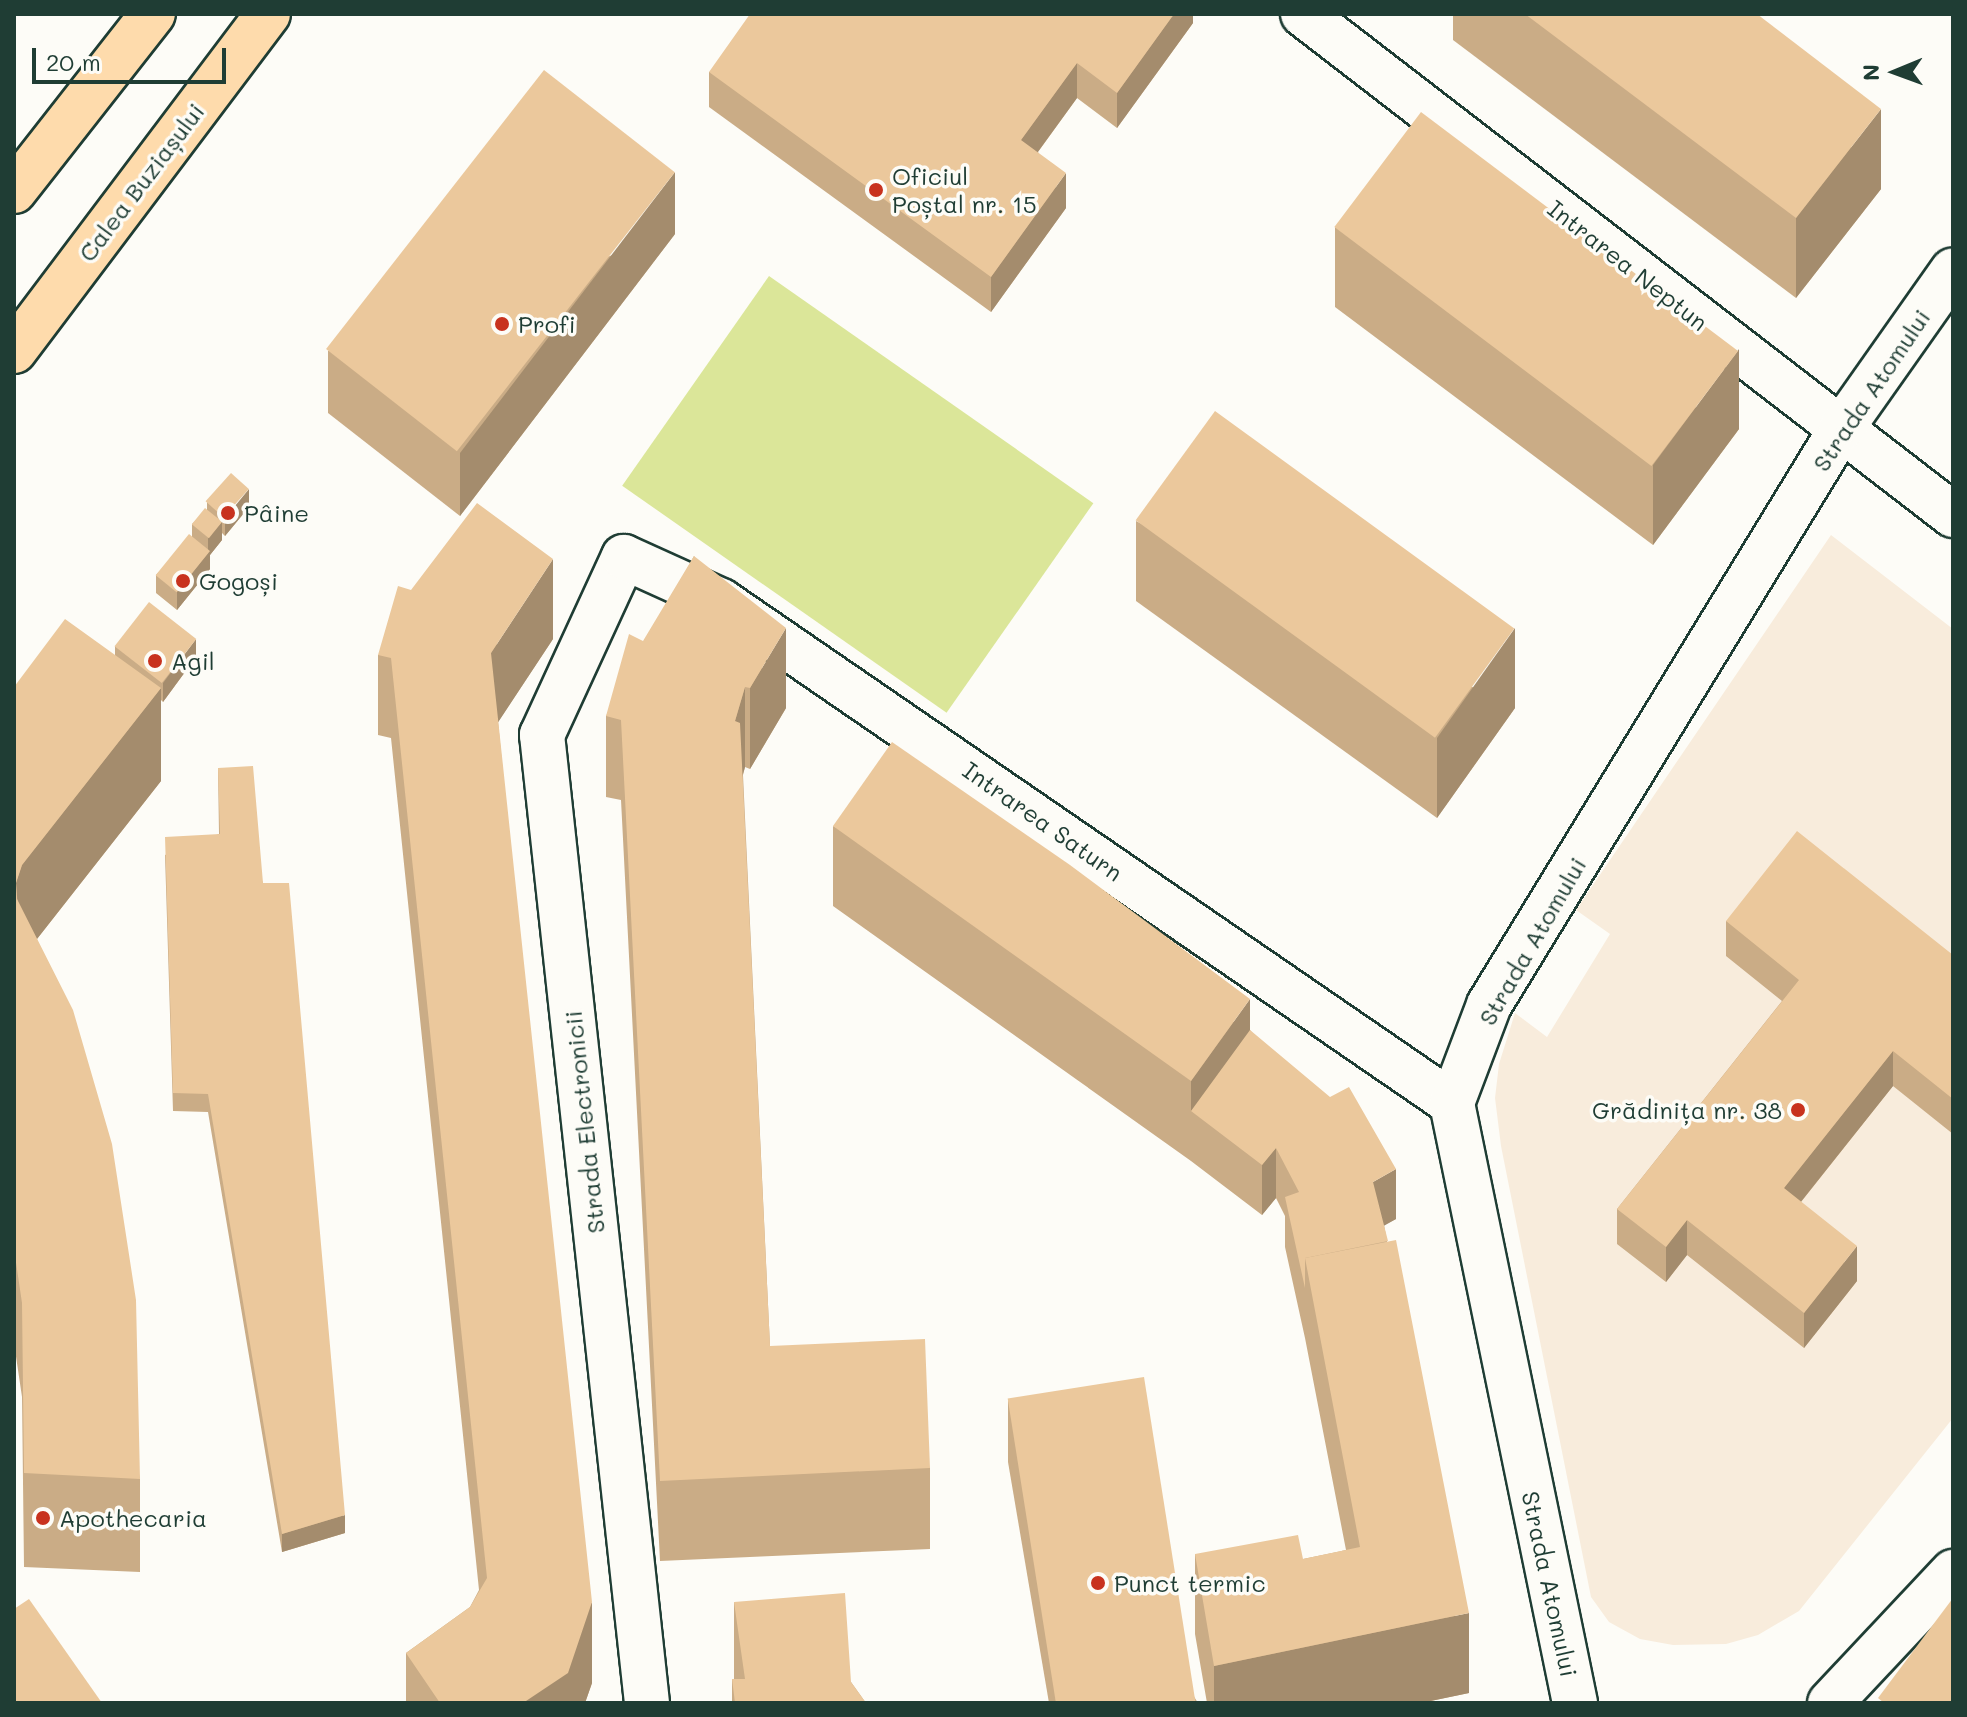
<!DOCTYPE html>
<meta charset="utf-8">
<style>
body{margin:0}
#map{position:relative;width:1967px;height:1717px;overflow:hidden;background:#fdfcf7;font-family:Mali,sans-serif}
div>[style]{position:absolute}
[style*='--x']{left:calc(var(--x)*1px);top:calc(var(--y)*1px);width:calc(var(--w)*1px);rotate:calc(var(--a)*1deg)}
.built>*{inset:0;background:#f8ecdc}
.green>*{inset:0;background:#dbe699;transform-origin:0 0}
.roads{filter:drop-shadow(2px 0 #1f3d34) drop-shadow(-2px 0 #1f3d34) drop-shadow(0 2px #1f3d34) drop-shadow(0 -2px #1f3d34)}
.street>*{height:44px;margin:-22px;padding:0 22px;transform-origin:22px;border-radius:22px;background:#fdfcf7}
.primary>*{height:44px;margin:-22px;padding:0 22px;transform-origin:22px;border-radius:22px;background:#fedbac}
.tram>*{height:2px;margin:-1px;padding:0 1px;transform-origin:1px;border-radius:1px;background:#1f3d34}
.wall>*{inset:0;background:#caac86}
.shaded-wall>*{inset:0;background:#a48c6d}
.building>*{inset:0;background:#ebc89c;transform-origin:0 0}
.dots>*{width:22px;height:22px;translate:-50% -50%;box-sizing:border-box;border:4px solid #fdfcf7;border-radius:50%}
span{translate:-50% -50%;white-space:nowrap;text-align:center;line-height:1.15;-webkit-text-stroke:7px #fdfcf7;paint-order:stroke}
.poi-label{font-size:24px;color:#1f3d34}
.left{translate:0 -50%;text-align:left}
.right{translate:-100% -50%;text-align:right}
.street-label{font-size:24px;color:#1f3d34}
.frame{position:absolute;inset:0;border:16px solid #1f3d34;pointer-events:none}
.north{position:absolute;left:1855px;top:32px;width:80px;height:80px;-webkit-text-stroke:6px #fdfcf7;paint-order:stroke;rotate:269deg;font-size:22px;font-weight:700;line-height:32px;text-align:center;color:#1f3d34}
.north::after{content:'';display:block;margin:auto;width:28px;height:36px;background:#1f3d34;clip-path:polygon(50% 0,100% 100%,50% 72%,0 100%)}
.scale{position:absolute;left:32px;top:48px;width:194px;height:36px;box-sizing:border-box;border:4px solid #1f3d34;border-top:0;padding-left:10px;font-size:24px;line-height:28px;white-space:nowrap;color:#1f3d34;-webkit-text-stroke:6px #fdfcf7;paint-order:stroke}
</style>
<div id="map">
<div class="built">
<i style="clip-path:polygon(1831px 535px,1953px 629px,1953px 1418px,1799px 1611px,1758px 1635px,1726px 1644px,1673px 1645px,1640px 1639px,1609px 1622px,1591px 1597px,1501px 1146px,1495px 1098px,1499px 1064px,1515px 1013px,1547px 1037px,1610px 934px,1576px 910px)"></i>
</div>
<div class="green">
<i style="left:769px;top:276px;width:396px;height:256px;rotate:35deg"></i>
</div>
<div class="roads">
<div class="street">
<i style="--x:1303;--y:14;--w:821;--a:37.62"></i>
<i style="--x:647;--y:1703;--w:974;--a:-96.19"></i>
<i style="--x:542;--y:735;--w:196;--a:-65.3"></i>
<i style="--x:624;--y:557;--w:107;--a:24.4"></i>
<i style="--x:721;--y:601;--w:887;--a:34.48"></i>
<i style="--x:1575;--y:1703;--w:612;--a:-101.59"></i>
<i style="--x:1452;--y:1103;--w:105;--a:-69.3"></i>
<i style="--x:1489;--y:1005;--w:675;--a:-58.57"></i>
<i style="--x:1841;--y:429;--w:194;--a:-54.8"></i>
<i style="--x:1830;--y:1703;--w:180;--a:-46.8"></i>
</div>
<div class="primary">
<i style="--x:14;--y:191;--w:225;--a:-51.9"></i>
<i style="--x:14;--y:351;--w:422;--a:-53"></i>
</div>
</div>
<div class="tram">
<i style="--x:14;--y:15;--w:1;--a:-45"></i>
</div>
<div class="wall">
<i style="clip-path:polygon(1193px 14px,1193px 23px,1117px 128px,1077px 98px,1038px 152px,1066px 208px,991px 312px,709px 107px,709px 72px)"></i>
<i style="clip-path:polygon(1453px 14px,1757px 14px,1881px 189px,1796px 298px,1453px 40px)"></i>
<i style="clip-path:polygon(1335px 227px,1739px 429px,1653px 545px,1335px 307px)"></i>
<i style="clip-path:polygon(675px 234px,460px 516px,328px 413px,328px 351px)"></i>
<i style="clip-path:polygon(207px 502px,249px 507px,225px 536px,222px 533px,222px 540px,210px 555px,210px 569px,177px 610px,156px 593px,156px 575px,192px 537px,192px 524px,207px 510px)"></i>
<i style="clip-path:polygon(1136px 521px,1515px 708px,1437px 818px,1136px 601px)"></i>
<i style="clip-path:polygon(694px 556px,786px 708px,750px 769px,745px 767px,743px 775px,770px 1346px,930px 1468px,930px 1549px,660px 1561px,621px 800px,606px 797px,606px 716px)"></i>
<i style="clip-path:polygon(553px 639px,498px 722px,592px 1683px,585px 1703px,406px 1703px,406px 1653px,470px 1607px,479px 1590px,391px 738px,378px 735px,378px 655px)"></i>
<i style="clip-path:polygon(115px 646px,196px 657px,163px 702px,161px 700px,161px 781px,37px 939px,140px 1479px,140px 1572px,24px 1567px,22px 1397px,14px 1343px,14px 687px,115px 655px)"></i>
<i style="clip-path:polygon(218px 768px,263px 883px,345px 1533px,282px 1552px,208px 1112px,173px 1111px,165px 855px,219px 834px)"></i>
<i style="clip-path:polygon(833px 826px,1250px 1030px,1396px 1219px,1384px 1225px,1469px 1693px,1421px 1703px,1207px 1703px,1195px 1634px,1195px 1554px,1303px 1559px,1346px 1550px,1305px 1338px,1285px 1247px,1285px 1216px,1276px 1198px,1262px 1215px,1191px 1161px,833px 906px)"></i>
<i style="clip-path:polygon(1726px 921px,1953px 955px,1953px 1134px,1893px 1086px,1801px 1202px,1857px 1281px,1804px 1348px,1687px 1255px,1666px 1282px,1617px 1244px,1617px 1209px,1782px 1001px,1726px 956px)"></i>
<i style="clip-path:polygon(1008px 1400px,1198px 1703px,1049px 1703px,1008px 1462px)"></i>
<i style="clip-path:polygon(734px 1602px,851px 1682px,866px 1703px,732px 1703px,732px 1679px,734px 1679px)"></i>
</div>
<div class="shaded-wall">
<i style="clip-path:polygon(1174px 14px,1193px 14px,1193px 23px,1117px 128px,1117px 93px)"></i>
<i style="clip-path:polygon(1077px 63px,1077px 98px,1021px 175px,1021px 140px)"></i>
<i style="clip-path:polygon(1881px 109px,1881px 189px,1796px 298px,1796px 218px)"></i>
<i style="clip-path:polygon(675px 172px,675px 234px,460px 516px,460px 453px)"></i>
<i style="clip-path:polygon(1066px 173px,1066px 208px,991px 312px,991px 277px)"></i>
<i style="clip-path:polygon(1739px 349px,1739px 429px,1653px 545px,1653px 465px)"></i>
<i style="clip-path:polygon(249px 489px,249px 507px,225px 536px,225px 518px)"></i>
<i style="clip-path:polygon(222px 522px,222px 540px,210px 555px,210px 569px,177px 610px,177px 592px,208px 553px,208px 538px)"></i>
<i style="clip-path:polygon(553px 559px,553px 639px,491px 733px,491px 653px)"></i>
<i style="clip-path:polygon(786px 628px,786px 708px,750px 769px,750px 688px)"></i>
<i style="clip-path:polygon(1515px 628px,1515px 708px,1437px 818px,1437px 738px)"></i>
<i style="clip-path:polygon(196px 639px,196px 657px,163px 702px,163px 683px)"></i>
<i style="clip-path:polygon(745px 687px,745px 767px,735px 801px,735px 721px)"></i>
<i style="clip-path:polygon(161px 688px,161px 781px,22px 958px,16px 883px,22px 865px)"></i>
<i style="clip-path:polygon(1250px 999px,1250px 1080px,1191px 1111px,1191px 1081px)"></i>
<i style="clip-path:polygon(1893px 1051px,1893px 1086px,1784px 1223px,1784px 1188px)"></i>
<i style="clip-path:polygon(1276px 1148px,1276px 1198px,1262px 1215px,1262px 1165px)"></i>
<i style="clip-path:polygon(1396px 1169px,1396px 1219px,1373px 1232px,1373px 1182px)"></i>
<i style="clip-path:polygon(1687px 1220px,1687px 1255px,1666px 1282px,1666px 1247px)"></i>
<i style="clip-path:polygon(1857px 1246px,1857px 1281px,1804px 1348px,1804px 1313px)"></i>
<i style="clip-path:polygon(345px 1515px,345px 1533px,282px 1552px,282px 1534px)"></i>
<i style="clip-path:polygon(592px 1602px,592px 1683px,585px 1703px,523px 1703px)"></i>
<i style="clip-path:polygon(1469px 1613px,1469px 1693px,1421px 1703px,1214px 1703px,1214px 1666px)"></i>
</div>
<div class="building">
<i style="clip-path:polygon(750px 14px,1174px 14px,1117px 93px,1077px 63px,1021px 140px,1066px 173px,991px 277px,709px 72px)"></i>
<i style="clip-path:polygon(1525px 14px,1757px 14px,1881px 109px,1796px 218px)"></i>
<i style="left:544px;top:70px;width:166px;height:354px;rotate:38deg"></i>
<i style="left:1421px;top:112px;width:397px;height:144px;rotate:37deg"></i>
<i style="left:1215px;top:411px;width:370px;height:135px;rotate:36deg"></i>
<i style="left:231px;top:473px;width:24px;height:38px;rotate:42deg"></i>
<i style="clip-path:polygon(477px 503px,553px 559px,491px 653px,592px 1602px,568px 1673px,523px 1703px,440px 1703px,406px 1653px,470px 1607px,487px 1578px,391px 658px,378px 655px,398px 586px,411px 590px)"></i>
<i style="left:205px;top:508px;width:22px;height:21px;rotate:39deg"></i>
<i style="left:189px;top:534px;width:27px;height:53px;rotate:39deg"></i>
<i style="clip-path:polygon(694px 556px,786px 628px,750px 688px,745px 687px,735px 721px,740px 723px,770px 1346px,925px 1339px,930px 1468px,660px 1481px,621px 720px,606px 716px,629px 634px,643px 641px)"></i>
<i style="left:149px;top:602px;width:60px;height:56px;rotate:38deg"></i>
<i style="clip-path:polygon(65px 619px,161px 688px,22px 865px,16px 883px,17px 899px,73px 1010px,112px 1144px,136px 1300px,140px 1479px,24px 1473px,22px 1303px,14px 1249px,14px 687px)"></i>
<i style="clip-path:polygon(892px 742px,1070px 865px,1250px 999px,1191px 1081px,833px 826px)"></i>
<i style="clip-path:polygon(253px 766px,263px 883px,289px 883px,345px 1515px,282px 1534px,208px 1094px,173px 1093px,165px 837px,220px 834px,218px 768px)"></i>
<i style="clip-path:polygon(1797px 831px,1953px 955px,1953px 1099px,1893px 1051px,1784px 1188px,1857px 1246px,1804px 1313px,1687px 1220px,1666px 1247px,1617px 1209px,1799px 980px,1726px 921px)"></i>
<i style="clip-path:polygon(1250px 1030px,1330px 1097px,1349px 1087px,1396px 1169px,1373px 1182px,1388px 1241px,1305px 1258px,1305px 1288px,1285px 1197px,1299px 1192px,1276px 1148px,1262px 1165px,1191px 1111px)"></i>
<i style="clip-path:polygon(1396px 1240px,1469px 1613px,1214px 1666px,1195px 1554px,1298px 1535px,1303px 1559px,1360px 1547px,1305px 1258px)"></i>
<i style="left:1144px;top:1377px;width:330px;height:138px;rotate:81deg"></i>
<i style="clip-path:polygon(845px 1593px,851px 1682px,866px 1703px,735px 1703px,732px 1679px,745px 1679px,734px 1602px)"></i>
<i style="clip-path:polygon(1953px 1598px,1953px 1703px,1884px 1703px,1878px 1698px)"></i>
<i style="clip-path:polygon(29px 1599px,102px 1703px,14px 1703px,14px 1609px)"></i>
</div>
<div class="dots">
<i style="left:876px;top:190px;background:#c8321e"></i>
<i style="left:502px;top:324px;background:#c8321e"></i>
<i style="left:228px;top:513px;background:#c8321e"></i>
<i style="left:183px;top:581px;background:#c8321e"></i>
<i style="left:155px;top:661px;background:#c8321e"></i>
<i style="left:1798px;top:1110px;background:#c8321e"></i>
<i style="left:43px;top:1518px;background:#c8321e"></i>
<i style="left:1098px;top:1583px;background:#c8321e"></i>
</div>
<div class="poi-label">
<span class="left" style="left:892px;top:190px">Oficiul<br>Poștal nr. 15</span>
<span class="left" style="left:518px;top:324px">Profi</span>
<span class="left" style="left:244px;top:513px">Pâine</span>
<span class="left" style="left:199px;top:581px">Gogoși</span>
<span class="left" style="left:171px;top:661px">Agil</span>
<span class="right" style="left:1782px;top:1110px">Grădinița nr. 38</span>
<span class="left" style="left:59px;top:1518px">Apothecaria</span>
<span class="left" style="left:1114px;top:1583px">Punct termic</span>
</div>
<div class="street-label">
<span style="left:141px;top:182px;rotate:-53deg">Calea Buziașului</span>
<span style="left:1628px;top:265px;rotate:38deg">Intrarea Neptun</span>
<span style="left:1871px;top:390px;rotate:-56deg">Strada Atomului</span>
<span style="left:1043px;top:821px;rotate:35deg">Intrarea Saturn</span>
<span style="left:1532px;top:941px;rotate:-60deg">Strada Atomului</span>
<span style="left:584px;top:1122px;rotate:-96deg">Strada Electronicii</span>
<span style="left:1550px;top:1584px;rotate:78deg">Strada Atomului</span>
</div>
<div class="frame"></div>
<div class="north">N</div>
<div class="scale">20 m</div>
</div>
